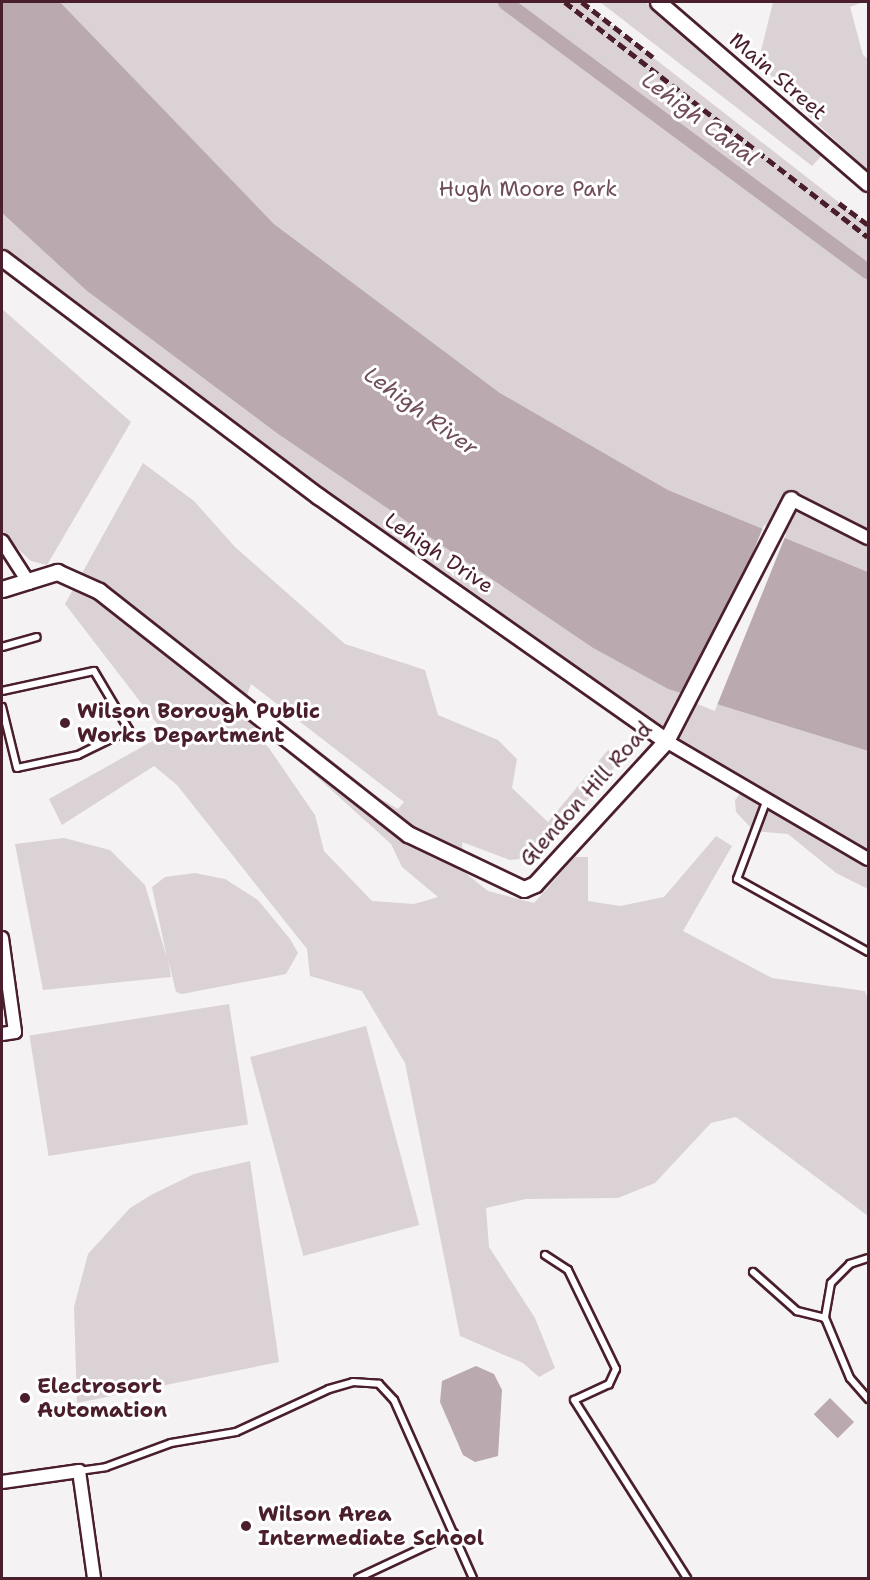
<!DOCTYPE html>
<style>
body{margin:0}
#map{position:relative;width:870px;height:1580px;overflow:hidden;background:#f4f2f2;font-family:"Shantell Sans",sans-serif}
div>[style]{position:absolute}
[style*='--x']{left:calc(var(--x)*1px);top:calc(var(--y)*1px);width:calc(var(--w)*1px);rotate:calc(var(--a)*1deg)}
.green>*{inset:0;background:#dbd2d5;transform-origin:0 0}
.water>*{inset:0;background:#baa9ae;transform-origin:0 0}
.pier>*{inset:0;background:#f4f2f2;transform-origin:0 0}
.canal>*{height:15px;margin:-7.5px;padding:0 7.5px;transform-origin:7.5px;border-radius:7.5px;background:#baa9ae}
.roads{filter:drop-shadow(2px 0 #4a1f2b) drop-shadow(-2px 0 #4a1f2b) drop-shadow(0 2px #4a1f2b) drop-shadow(0 -2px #4a1f2b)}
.service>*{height:6px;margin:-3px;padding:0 3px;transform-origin:3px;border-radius:3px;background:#fff}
.minor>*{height:12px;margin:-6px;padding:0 6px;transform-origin:6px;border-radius:6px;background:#fff}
.tertiary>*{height:15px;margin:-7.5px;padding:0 7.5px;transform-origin:7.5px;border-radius:7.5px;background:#fff}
.rail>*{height:4.5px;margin-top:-2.25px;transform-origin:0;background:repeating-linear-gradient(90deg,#4a1f2b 0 9px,transparent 0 13.5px)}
.dots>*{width:16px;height:16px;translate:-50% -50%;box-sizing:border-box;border:3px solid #fff;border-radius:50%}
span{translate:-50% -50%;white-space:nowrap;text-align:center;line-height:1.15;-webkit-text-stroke:6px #fff;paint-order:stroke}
.street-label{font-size:21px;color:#4a1f2b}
.park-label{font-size:21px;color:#6e4c56}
.poi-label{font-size:21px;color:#4a1f2b;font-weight:700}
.left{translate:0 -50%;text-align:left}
.water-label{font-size:22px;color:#714f59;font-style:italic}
.frame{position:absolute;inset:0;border:3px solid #4a1f2b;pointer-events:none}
</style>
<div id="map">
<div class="green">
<i style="clip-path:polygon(60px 2px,582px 2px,868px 225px,868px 572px,668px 490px,500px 393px,274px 224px)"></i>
<i style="clip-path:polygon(600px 2px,645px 2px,825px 152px,812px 166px)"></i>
<i style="clip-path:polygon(773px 2px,863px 2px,850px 7px,863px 55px,868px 59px,867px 170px,782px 91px,759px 59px)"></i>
<i style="clip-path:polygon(2px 213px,87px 291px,278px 434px,593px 648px,668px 689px,868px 751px,868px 889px,836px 873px,788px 834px,754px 831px,736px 812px,735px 800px,743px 790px,676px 748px,2px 258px)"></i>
<i style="clip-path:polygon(2px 309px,131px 422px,47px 565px,31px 561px,2px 534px)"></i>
<i style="clip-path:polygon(evenodd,143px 463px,194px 501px,235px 547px,345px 644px,425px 670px,438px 715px,498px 740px,517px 759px,512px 788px,548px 822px,608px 750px,622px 758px,541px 857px,510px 860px,462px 842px,464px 872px,488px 891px,534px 903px,575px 857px,588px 857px,588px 901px,620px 906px,664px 897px,716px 836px,732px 846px,683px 931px,772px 978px,865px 991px,868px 1000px,868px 1216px,736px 1117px,711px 1123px,655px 1183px,618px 1198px,526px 1199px,486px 1208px,489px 1247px,535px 1318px,555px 1368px,539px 1377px,523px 1363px,460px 1336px,405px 1063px,362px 991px,310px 976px,307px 949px,177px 785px,154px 766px,62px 825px,49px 799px,165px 734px,65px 604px,143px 463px,251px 684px,404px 802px,398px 809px,379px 798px,296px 732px,284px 747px,391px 844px,402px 867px,438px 897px,414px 904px,372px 901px,324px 851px,315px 815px,242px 709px,251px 684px)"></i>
<i style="clip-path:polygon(64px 838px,110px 850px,145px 885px,167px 958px,152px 887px,165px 877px,195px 873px,225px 879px,258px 900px,290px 939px,298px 953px,286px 974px,182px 994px,176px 992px,168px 959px,171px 977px,43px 990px,15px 844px)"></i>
<i style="left:229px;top:1004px;width:122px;height:202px;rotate:81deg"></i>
<i style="left:366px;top:1026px;width:206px;height:120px;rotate:75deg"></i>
<i style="clip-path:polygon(250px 1161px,279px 1362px,77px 1403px,74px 1307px,88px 1254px,130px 1208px,151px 1195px,194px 1174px)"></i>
</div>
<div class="water">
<i style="clip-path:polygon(2px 2px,60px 2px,274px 224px,500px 393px,668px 490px,868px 572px,868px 751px,668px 689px,593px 648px,278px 434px,87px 291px,2px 213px)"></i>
<i style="clip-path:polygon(476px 1366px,494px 1374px,502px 1390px,498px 1456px,475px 1462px,463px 1455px,440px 1402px,442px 1381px)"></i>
<i style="left:830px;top:1398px;width:34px;height:23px;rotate:45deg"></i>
</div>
<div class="pier">
<i style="left:764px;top:525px;width:24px;height:191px;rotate:22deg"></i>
</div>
<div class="canal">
<i style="--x:505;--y:2;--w:452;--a:36.6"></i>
</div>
<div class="roads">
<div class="service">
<i style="--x:2;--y:647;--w:36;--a:-16"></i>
<i style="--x:2;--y:691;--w:94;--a:-12.3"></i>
<i style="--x:94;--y:671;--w:69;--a:59.3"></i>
<i style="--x:129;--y:730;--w:57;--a:153.9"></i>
<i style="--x:78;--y:755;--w:62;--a:168"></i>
<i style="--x:17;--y:768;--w:63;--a:-103.8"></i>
<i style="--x:766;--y:802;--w:82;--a:110.6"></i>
<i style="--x:737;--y:879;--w:150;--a:29.1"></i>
<i style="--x:545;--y:1255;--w:27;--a:33"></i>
<i style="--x:568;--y:1270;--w:110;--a:64.1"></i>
<i style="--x:616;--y:1369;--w:17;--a:115"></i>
<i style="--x:609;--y:1384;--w:38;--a:155"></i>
<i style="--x:574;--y:1400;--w:211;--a:57.6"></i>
<i style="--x:868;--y:1258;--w:19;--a:162"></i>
<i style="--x:850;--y:1264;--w:27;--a:135"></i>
<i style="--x:831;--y:1283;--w:36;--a:100"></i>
<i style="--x:825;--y:1318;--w:65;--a:67.4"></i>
<i style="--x:850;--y:1378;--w:28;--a:49"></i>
<i style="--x:753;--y:1272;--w:59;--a:41.6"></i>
<i style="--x:797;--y:1311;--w:29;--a:14"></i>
<i style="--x:79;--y:1471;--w:27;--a:-8"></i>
<i style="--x:106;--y:1467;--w:69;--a:-20.3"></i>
<i style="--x:171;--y:1443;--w:66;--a:-9.6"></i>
<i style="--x:236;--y:1432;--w:102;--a:-24.8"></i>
<i style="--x:329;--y:1389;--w:25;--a:-16"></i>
<i style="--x:353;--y:1382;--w:26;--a:4"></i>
<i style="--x:379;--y:1384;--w:22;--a:47"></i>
<i style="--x:394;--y:1400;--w:195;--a:66.1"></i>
<i style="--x:358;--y:1578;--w:106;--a:-25.1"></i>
</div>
<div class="minor">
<i style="--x:791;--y:499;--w:86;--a:26.9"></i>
<i style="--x:2;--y:541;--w:50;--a:57.3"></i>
<i style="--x:666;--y:741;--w:234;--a:30.3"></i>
<i style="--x:2;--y:938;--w:95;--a:82.1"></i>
<i style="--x:15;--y:1032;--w:13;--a:171"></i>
<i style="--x:2;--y:1482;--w:78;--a:-8.1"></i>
<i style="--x:79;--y:1471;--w:108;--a:82"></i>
</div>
<div class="tertiary">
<i style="--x:658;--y:2;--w:277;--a:40.8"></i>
<i style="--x:2;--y:258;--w:396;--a:37"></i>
<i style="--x:318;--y:496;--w:426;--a:35.1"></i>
<i style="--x:2;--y:589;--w:58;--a:-17.2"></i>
<i style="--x:57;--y:572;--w:46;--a:24.3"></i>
<i style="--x:99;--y:591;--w:393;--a:38.2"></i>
<i style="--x:408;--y:834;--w:128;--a:25.4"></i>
<i style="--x:524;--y:889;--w:12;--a:-24"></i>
<i style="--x:535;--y:884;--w:194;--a:-47.5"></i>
<i style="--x:666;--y:741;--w:272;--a:-62.7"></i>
</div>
</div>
<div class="rail">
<i style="--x:565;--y:2;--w:383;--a:37.8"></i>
<i style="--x:582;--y:2;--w:90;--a:37.8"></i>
<i style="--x:839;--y:203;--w:36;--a:37"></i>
</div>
<div class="dots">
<i style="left:65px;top:723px;background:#4a1f2b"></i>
<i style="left:25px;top:1398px;background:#4a1f2b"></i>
<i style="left:246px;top:1526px;background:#4a1f2b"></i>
</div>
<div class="street-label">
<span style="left:778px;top:76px;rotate:41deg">Main Street</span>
<span style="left:439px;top:553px;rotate:34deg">Lehigh Drive</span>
<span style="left:586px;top:794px;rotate:-48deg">Glendon Hill Road</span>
</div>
<div class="park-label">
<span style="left:528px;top:189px">Hugh Moore Park</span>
</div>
<div class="poi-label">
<span class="left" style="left:77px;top:723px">Wilson Borough Public<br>Works Department</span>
<span class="left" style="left:37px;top:1398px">Electrosort<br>Automation</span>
<span class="left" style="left:258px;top:1526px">Wilson Area<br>Intermediate School</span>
</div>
<div class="water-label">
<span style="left:700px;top:119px;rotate:37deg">Lehigh Canal</span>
<span style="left:421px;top:411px;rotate:36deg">Lehigh River</span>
</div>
<div class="frame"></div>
</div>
